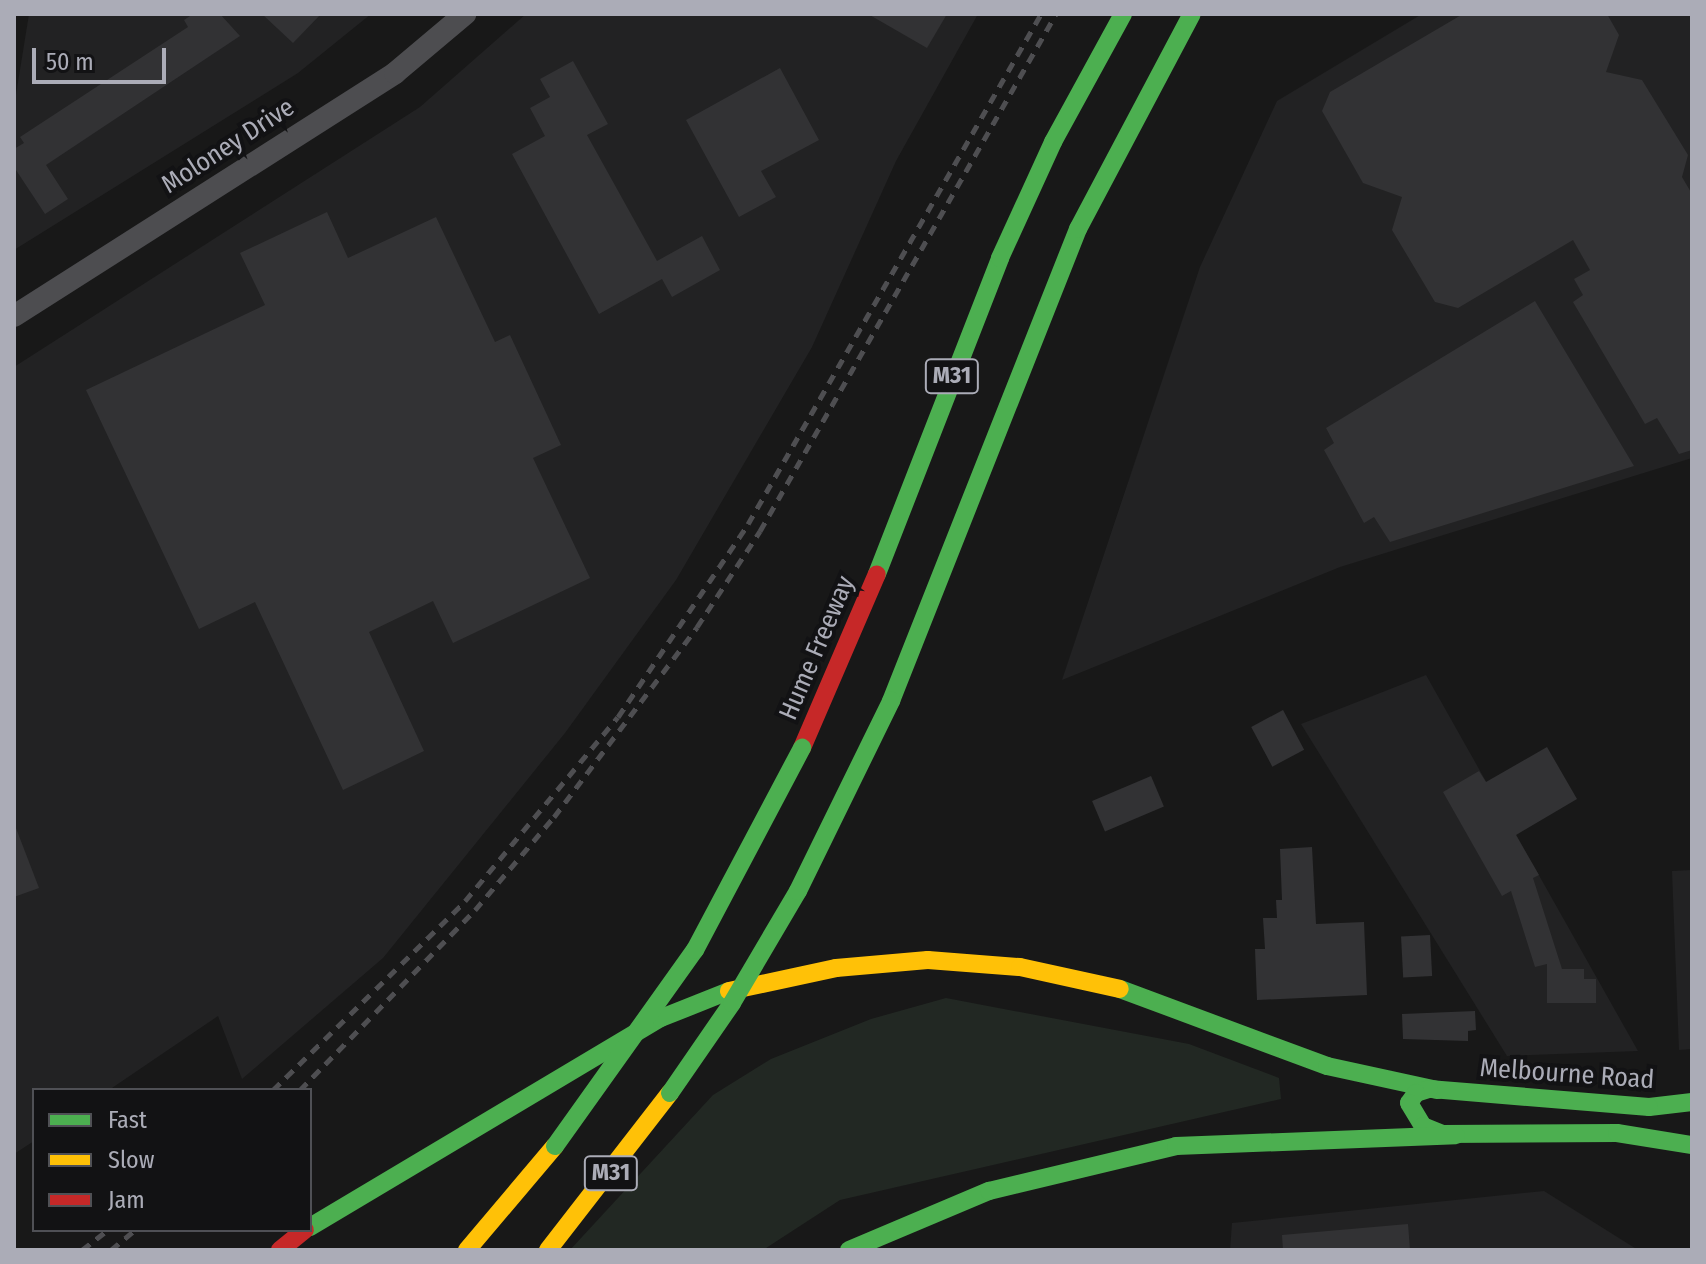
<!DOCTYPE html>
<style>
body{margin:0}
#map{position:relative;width:1706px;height:1264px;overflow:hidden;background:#181818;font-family:"Fira Sans Condensed",sans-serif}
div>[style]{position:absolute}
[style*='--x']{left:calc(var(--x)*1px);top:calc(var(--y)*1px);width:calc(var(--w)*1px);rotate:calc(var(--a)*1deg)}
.built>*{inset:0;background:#222223}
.green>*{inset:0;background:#222823}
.building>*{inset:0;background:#323234;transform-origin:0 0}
.street>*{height:22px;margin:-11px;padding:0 11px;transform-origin:11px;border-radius:11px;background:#4d4d50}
.fast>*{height:18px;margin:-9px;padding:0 9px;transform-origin:9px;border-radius:9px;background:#4caf50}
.slow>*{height:18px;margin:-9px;padding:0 9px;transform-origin:9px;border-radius:9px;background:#ffc107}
.jam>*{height:18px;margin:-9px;padding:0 9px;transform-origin:9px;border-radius:9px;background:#c62828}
.rail>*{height:5px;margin-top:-2.5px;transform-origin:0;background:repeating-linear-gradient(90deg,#4e4e51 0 10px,transparent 0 18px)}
.fast-bridge>*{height:18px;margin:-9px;padding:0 9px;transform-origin:9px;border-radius:9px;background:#4caf50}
span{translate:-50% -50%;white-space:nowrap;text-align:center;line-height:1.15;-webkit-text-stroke:8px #121214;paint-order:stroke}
.shield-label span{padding:2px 6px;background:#121214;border:2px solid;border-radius:6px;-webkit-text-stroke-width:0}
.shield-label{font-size:24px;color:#abacb7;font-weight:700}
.street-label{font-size:26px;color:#abacb7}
.frame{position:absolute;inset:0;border:16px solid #abacb7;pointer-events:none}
.legend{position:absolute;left:32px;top:1088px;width:280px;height:144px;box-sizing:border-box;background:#121214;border:2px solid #4f5055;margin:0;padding:10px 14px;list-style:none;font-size:24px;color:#abacb7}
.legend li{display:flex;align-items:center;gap:16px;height:40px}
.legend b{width:40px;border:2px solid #4f5055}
.scale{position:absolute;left:32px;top:48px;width:134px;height:36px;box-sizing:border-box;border:4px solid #abacb7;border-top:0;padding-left:10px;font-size:24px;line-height:28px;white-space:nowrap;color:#abacb7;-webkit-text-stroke:6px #121214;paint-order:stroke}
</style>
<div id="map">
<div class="built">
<i style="clip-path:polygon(29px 14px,371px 14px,298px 73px,14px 250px,14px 107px)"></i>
<i style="clip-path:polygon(526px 14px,978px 14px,896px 161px,812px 347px,676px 580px,565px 733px,383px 958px,242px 1079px,218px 1016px,109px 1090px,34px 1090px,34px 1141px,14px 1154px,14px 367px,420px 107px)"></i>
<i style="clip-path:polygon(1422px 14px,1692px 14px,1692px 458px,1340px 567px,1062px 680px,1200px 267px,1277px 101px)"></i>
<i style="clip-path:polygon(1426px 675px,1638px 1051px,1507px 1056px,1301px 724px)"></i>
<i style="clip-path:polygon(1692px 870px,1692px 1049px,1679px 1050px,1672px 871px)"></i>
<i style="clip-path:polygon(1544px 1191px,1638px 1250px,1230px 1250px,1232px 1223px)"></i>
</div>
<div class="green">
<i style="clip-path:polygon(946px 998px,1189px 1044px,1279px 1078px,1281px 1099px,840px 1200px,763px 1250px,570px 1250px,713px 1095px,771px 1059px,871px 1019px)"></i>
</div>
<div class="building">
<i style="clip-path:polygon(193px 14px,220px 14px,240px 36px,46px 165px,68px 199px,45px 214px,14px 167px,14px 149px,24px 143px,20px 137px,188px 27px,184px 20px)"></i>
<i style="clip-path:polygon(262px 14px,321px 14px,293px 43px)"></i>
<i style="clip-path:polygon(868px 14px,947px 14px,927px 48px)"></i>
<i style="clip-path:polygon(1463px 14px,1607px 14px,1619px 35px,1606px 72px,1642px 80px,1688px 155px,1682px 177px,1692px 194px,1692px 450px,1679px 454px,1657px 418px,1645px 424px,1573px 302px,1583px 295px,1574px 279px,1590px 270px,1573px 240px,1458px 308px,1435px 302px,1392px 230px,1402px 197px,1363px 183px,1322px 111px,1330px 92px)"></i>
<i style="clip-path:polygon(573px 61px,608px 124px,587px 135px,657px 261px,702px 236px,720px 270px,672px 297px,662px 279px,599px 314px,512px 154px,545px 136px,530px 108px,550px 97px,540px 79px)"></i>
<i style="clip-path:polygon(780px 68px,819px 140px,761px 171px,776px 197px,739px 217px,686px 120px)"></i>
<i style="clip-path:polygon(327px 212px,348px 258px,436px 217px,495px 342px,510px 335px,561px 445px,533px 458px,590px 578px,453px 643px,433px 601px,369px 632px,424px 751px,343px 790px,255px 602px,199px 629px,86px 390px,265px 305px,240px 253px)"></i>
<i style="clip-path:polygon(1535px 301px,1634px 466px,1390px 542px,1374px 517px,1364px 523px,1324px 450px,1334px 443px,1326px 428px)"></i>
<i style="left:1283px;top:710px;width:45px;height:36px;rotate:62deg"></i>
<i style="clip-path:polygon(1547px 747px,1577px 799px,1516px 835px,1539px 875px,1533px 878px,1562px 969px,1584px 969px,1584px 979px,1596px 979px,1596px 1003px,1547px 1003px,1547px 964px,1535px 967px,1511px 891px,1502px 896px,1443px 792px,1479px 771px,1486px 782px)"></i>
<i style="left:1151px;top:776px;width:33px;height:64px;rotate:67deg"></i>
<i style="clip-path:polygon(14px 823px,39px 888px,14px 897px)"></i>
<i style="clip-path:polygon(1312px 847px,1316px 924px,1364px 922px,1367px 995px,1257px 1000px,1255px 949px,1265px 949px,1263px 918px,1277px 918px,1276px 900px,1282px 900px,1280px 849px)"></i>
<i style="left:1430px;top:935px;width:41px;height:29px;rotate:87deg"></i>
<i style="clip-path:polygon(1475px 1011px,1476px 1030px,1468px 1031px,1468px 1041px,1403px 1039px,1402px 1014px)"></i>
<i style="clip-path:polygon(1408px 1224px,1410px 1250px,1283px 1250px,1282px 1235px)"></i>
</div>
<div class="street">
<i style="--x:14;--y:316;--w:452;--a:-32.5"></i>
<i style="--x:395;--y:73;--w:92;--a:-40.1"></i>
</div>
<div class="fast">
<i style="--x:877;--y:574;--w:339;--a:-68.7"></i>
<i style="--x:1000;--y:258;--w:128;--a:-65.4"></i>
<i style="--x:1053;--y:142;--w:146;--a:-61.3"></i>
<i style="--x:891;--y:701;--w:508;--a:-68.39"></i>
<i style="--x:1078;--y:229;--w:243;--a:-62.1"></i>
<i style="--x:1120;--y:989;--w:221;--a:20.4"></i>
<i style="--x:1327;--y:1066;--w:113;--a:12.3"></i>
<i style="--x:1692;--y:1102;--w:43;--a:173.4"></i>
<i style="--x:1649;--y:1107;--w:221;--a:-175.3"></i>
<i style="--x:1429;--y:1089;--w:14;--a:163"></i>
<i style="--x:1416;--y:1093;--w:12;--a:125"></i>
<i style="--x:1409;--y:1103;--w:27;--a:59"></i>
<i style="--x:1423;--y:1126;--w:22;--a:22"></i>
<i style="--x:1443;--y:1134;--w:174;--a:-0.3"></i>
<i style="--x:1617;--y:1133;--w:76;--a:9.1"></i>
<i style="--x:310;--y:1227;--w:409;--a:-30.8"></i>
<i style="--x:661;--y:1018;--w:73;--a:-21.7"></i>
<i style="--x:849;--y:1250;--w:152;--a:-22.9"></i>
<i style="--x:989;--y:1191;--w:192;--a:-13.5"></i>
<i style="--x:1176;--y:1146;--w:280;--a:-2.2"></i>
</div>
<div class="slow">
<i style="--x:729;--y:991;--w:109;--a:-12.1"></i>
<i style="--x:836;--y:968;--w:92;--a:-5"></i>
<i style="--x:928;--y:960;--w:92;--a:4.4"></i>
<i style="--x:1020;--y:967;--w:102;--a:12.4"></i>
<i style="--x:467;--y:1250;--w:136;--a:-49.8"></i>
<i style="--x:548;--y:1250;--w:199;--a:-52.2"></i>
</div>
<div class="jam">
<i style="--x:802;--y:748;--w:189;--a:-66.7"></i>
<i style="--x:280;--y:1250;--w:32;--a:-39"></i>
</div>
<div class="rail">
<i style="--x:273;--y:1090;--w:269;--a:-44.5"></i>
<i style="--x:465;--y:901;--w:239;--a:-50.3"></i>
<i style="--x:618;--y:717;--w:233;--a:-56"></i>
<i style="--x:748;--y:524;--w:588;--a:-60.12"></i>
<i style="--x:300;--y:1090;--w:251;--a:-45.8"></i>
<i style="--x:475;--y:910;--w:122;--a:-49.7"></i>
<i style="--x:554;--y:817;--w:238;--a:-53"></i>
<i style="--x:697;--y:627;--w:115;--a:-56.7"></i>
<i style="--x:760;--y:531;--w:596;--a:-60.21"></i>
<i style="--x:82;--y:1250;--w:33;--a:-38"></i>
<i style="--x:111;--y:1250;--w:31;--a:-40"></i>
</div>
<div class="fast-bridge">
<i style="--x:670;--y:1093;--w:109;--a:-55.4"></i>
<i style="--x:732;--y:1003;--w:130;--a:-59.5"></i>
<i style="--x:798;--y:891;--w:212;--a:-63.9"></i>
<i style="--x:555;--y:1146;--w:241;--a:-54.5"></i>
<i style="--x:695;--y:950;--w:229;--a:-62.1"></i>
</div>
<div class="shield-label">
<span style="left:952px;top:376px">M31</span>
<span style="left:611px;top:1173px">M31</span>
</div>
<div class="street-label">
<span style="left:228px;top:146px;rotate:-33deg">Moloney Drive</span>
<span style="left:817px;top:648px;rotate:-67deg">Hume Freeway</span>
<span style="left:1567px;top:1074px;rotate:4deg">Melbourne Road</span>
</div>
<div class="frame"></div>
<ul class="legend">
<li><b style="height:10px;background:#4caf50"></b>Fast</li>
<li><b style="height:10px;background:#ffc107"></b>Slow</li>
<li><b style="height:10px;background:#c62828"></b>Jam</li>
</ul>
<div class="scale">50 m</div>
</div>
